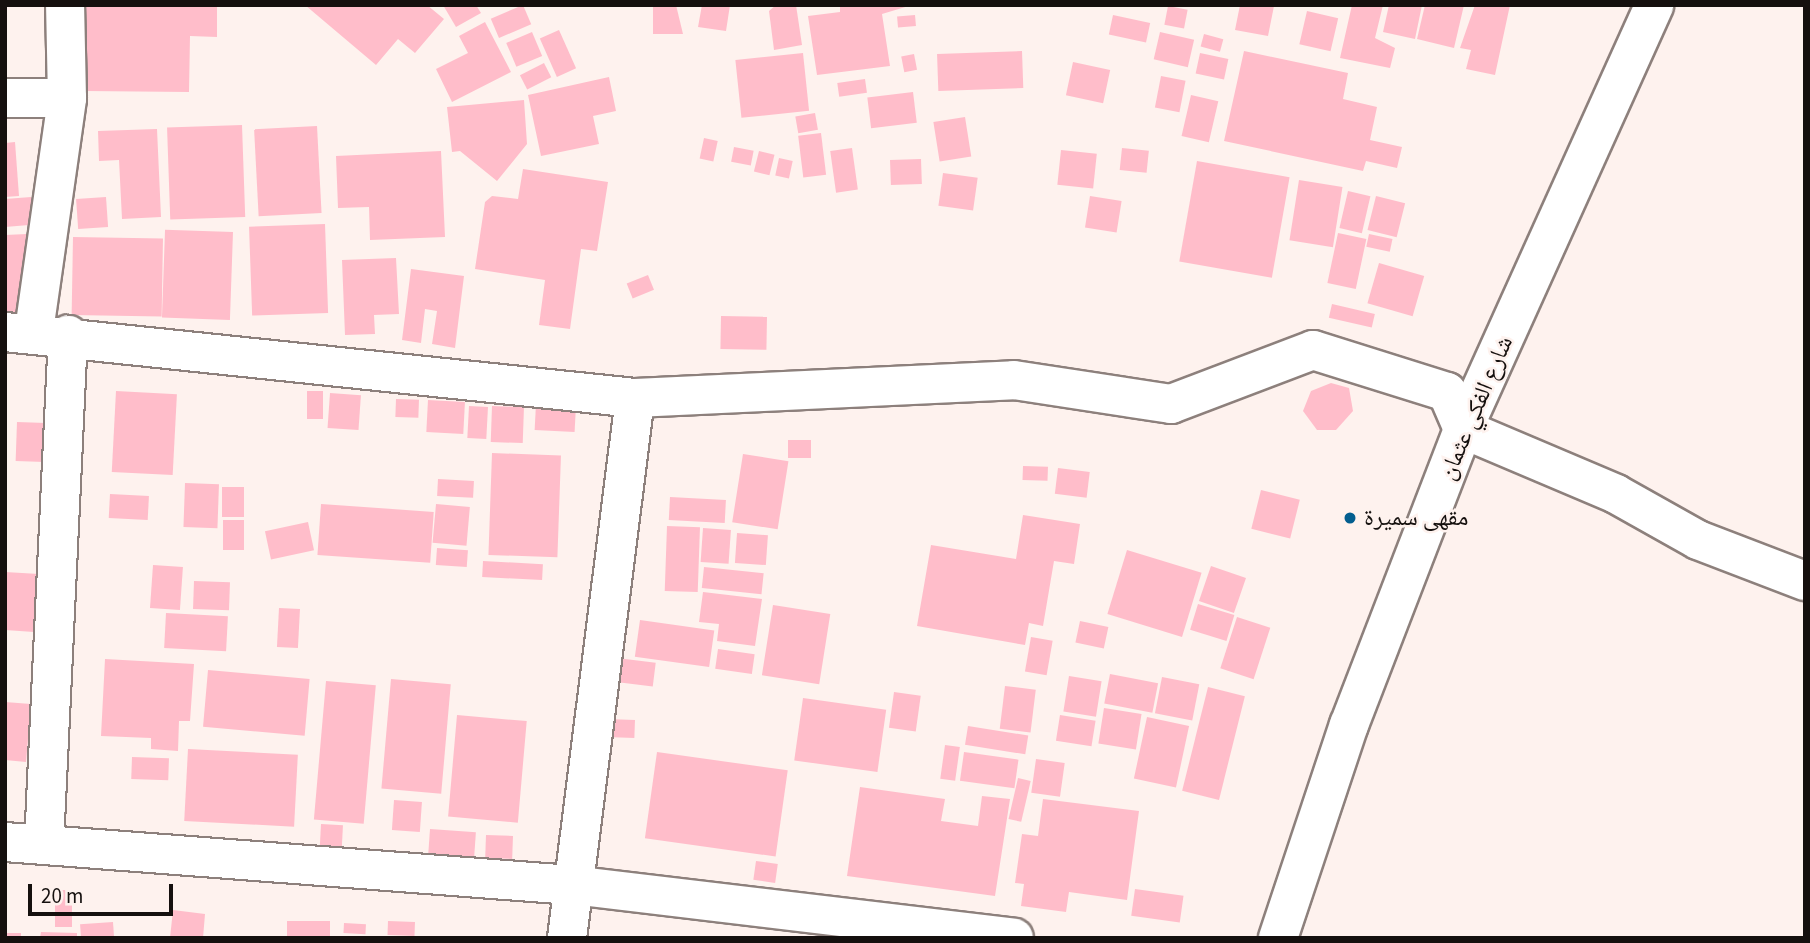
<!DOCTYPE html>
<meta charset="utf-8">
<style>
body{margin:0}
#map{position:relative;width:1810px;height:943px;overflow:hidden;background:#fef2ee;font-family:"Source Sans 3","Noto Naskh Arabic",sans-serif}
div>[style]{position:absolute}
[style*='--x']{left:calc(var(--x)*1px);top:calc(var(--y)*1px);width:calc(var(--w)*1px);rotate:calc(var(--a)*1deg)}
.building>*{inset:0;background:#ffbdca;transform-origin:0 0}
.roads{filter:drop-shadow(2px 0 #8d807c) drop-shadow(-2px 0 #8d807c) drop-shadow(0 2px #8d807c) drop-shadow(0 -2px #8d807c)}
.street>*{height:38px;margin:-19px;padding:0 19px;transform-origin:19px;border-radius:19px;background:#fff}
.secondary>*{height:38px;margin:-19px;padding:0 19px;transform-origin:19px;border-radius:19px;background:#fff}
.dots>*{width:19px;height:19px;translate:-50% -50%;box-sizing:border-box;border:4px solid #fef2ee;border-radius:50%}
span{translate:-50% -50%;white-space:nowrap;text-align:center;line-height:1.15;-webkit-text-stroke:5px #fef2ee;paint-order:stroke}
.street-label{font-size:24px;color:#15100e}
.poi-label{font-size:24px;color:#15100e}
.left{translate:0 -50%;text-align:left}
.frame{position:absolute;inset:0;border:7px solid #15100e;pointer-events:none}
.scale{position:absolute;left:28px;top:884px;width:145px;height:32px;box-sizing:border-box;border:4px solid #15100e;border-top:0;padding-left:9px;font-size:21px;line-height:24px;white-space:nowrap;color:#15100e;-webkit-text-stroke:5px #fef2ee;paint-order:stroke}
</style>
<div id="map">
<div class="building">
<i style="clip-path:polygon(86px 5px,217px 5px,217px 37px,190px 36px,189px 92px,85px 91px)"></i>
<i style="clip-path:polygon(305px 5px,427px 5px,444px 19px,415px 53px,398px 39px,376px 65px)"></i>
<i style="clip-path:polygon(443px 5px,476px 5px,481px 13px,456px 27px)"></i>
<i style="left:523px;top:5px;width:21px;height:35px;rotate:67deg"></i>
<i style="clip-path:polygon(653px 5px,676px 5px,683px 34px,653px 34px)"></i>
<i style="clip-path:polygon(702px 5px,730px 5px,726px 31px,698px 27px)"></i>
<i style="clip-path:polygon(776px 5px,796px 5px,802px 45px,774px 50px,769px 11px)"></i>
<i style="clip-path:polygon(840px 5px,912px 5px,882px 14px,890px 66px,817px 75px,808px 16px,840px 12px)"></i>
<i style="clip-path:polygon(1240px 5px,1274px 6px,1268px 36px,1235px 30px)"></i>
<i style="clip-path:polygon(1352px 5px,1383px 5px,1375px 38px,1395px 48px,1390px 68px,1340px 58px)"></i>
<i style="clip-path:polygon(1389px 5px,1422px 5px,1415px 39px,1383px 32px)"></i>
<i style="clip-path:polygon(1425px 5px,1464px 5px,1454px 48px,1417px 39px)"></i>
<i style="clip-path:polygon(1475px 5px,1510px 5px,1495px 75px,1466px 69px,1471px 50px,1460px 48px)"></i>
<i style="left:1168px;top:6px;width:20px;height:19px;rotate:11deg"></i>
<i style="left:1307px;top:11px;width:32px;height:34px;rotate:13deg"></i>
<i style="left:915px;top:15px;width:11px;height:18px;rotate:85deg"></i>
<i style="left:1113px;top:15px;width:38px;height:20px;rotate:12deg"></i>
<i style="clip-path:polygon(485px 22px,511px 72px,452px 102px,436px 69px,468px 53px,459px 36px)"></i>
<i style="left:559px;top:30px;width:42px;height:21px;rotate:66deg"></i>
<i style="left:532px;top:32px;width:26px;height:28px;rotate:67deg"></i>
<i style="left:1160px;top:32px;width:35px;height:28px;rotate:13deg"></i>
<i style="left:1204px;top:34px;width:20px;height:13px;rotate:15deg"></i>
<i style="left:1022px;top:51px;width:37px;height:85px;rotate:88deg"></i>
<i style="clip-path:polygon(1244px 51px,1348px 73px,1343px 99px,1377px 107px,1370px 140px,1402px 147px,1397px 168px,1366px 161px,1363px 171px,1224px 141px)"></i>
<i style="left:803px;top:53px;width:58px;height:68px;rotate:84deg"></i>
<i style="left:1200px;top:53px;width:29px;height:21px;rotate:12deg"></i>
<i style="left:914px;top:54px;width:16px;height:13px;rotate:79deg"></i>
<i style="left:1073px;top:62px;width:38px;height:34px;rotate:12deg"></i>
<i style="left:544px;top:63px;width:16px;height:27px;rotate:63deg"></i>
<i style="left:1161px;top:76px;width:25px;height:32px;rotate:11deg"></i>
<i style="clip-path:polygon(609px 77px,616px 111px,593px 116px,599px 144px,541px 156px,528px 95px)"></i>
<i style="left:865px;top:79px;width:14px;height:28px;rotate:82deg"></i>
<i style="left:913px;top:92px;width:31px;height:46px;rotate:83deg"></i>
<i style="left:1191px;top:95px;width:28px;height:42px;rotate:13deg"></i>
<i style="clip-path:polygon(524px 100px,527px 144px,497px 181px,460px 151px,452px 152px,447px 107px)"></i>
<i style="left:815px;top:113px;width:17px;height:20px;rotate:80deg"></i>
<i style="left:965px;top:117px;width:40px;height:32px;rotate:81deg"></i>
<i style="left:242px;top:125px;width:92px;height:75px;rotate:88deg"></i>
<i style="left:317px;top:126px;width:87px;height:63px;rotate:87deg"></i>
<i style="clip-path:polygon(157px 129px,161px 217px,122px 219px,119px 160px,99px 161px,98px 131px)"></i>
<i style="left:821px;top:133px;width:42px;height:23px;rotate:83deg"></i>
<i style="left:704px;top:138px;width:14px;height:21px;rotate:12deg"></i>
<i style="clip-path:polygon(15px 142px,19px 196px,5px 197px,5px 143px)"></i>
<i style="left:734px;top:147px;width:20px;height:15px;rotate:11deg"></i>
<i style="left:852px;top:148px;width:42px;height:22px;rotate:82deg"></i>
<i style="left:1122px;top:148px;width:27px;height:22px;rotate:6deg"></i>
<i style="left:1061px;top:150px;width:36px;height:35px;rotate:6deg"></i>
<i style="clip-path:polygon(441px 151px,445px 237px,370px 240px,369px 207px,338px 208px,336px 156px)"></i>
<i style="left:759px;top:151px;width:16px;height:21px;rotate:14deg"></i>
<i style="left:779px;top:158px;width:14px;height:18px;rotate:12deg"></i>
<i style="left:921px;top:159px;width:25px;height:31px;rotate:88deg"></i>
<i style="left:1197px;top:161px;width:94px;height:102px;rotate:10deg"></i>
<i style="clip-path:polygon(523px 169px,608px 182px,597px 251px,581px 249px,570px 329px,539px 325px,545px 280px,475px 269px,485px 202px,492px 196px,518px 199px)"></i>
<i style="left:943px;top:173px;width:35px;height:33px;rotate:8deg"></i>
<i style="left:1299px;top:180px;width:44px;height:61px;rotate:9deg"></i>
<i style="left:1348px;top:191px;width:23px;height:38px;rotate:13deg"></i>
<i style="left:1090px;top:196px;width:32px;height:32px;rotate:9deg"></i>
<i style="left:1376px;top:196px;width:30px;height:35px;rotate:14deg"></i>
<i style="clip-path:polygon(31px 197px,41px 224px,5px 227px,5px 199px)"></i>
<i style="left:106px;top:197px;width:30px;height:30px;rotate:86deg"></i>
<i style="left:325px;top:224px;width:89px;height:76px;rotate:88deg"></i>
<i style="left:233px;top:232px;width:88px;height:68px;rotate:92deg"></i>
<i style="left:1338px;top:233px;width:29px;height:51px;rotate:12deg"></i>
<i style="clip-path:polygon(27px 234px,31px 317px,5px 319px,5px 235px)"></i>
<i style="left:1369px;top:234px;width:24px;height:13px;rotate:12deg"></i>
<i style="left:73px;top:237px;width:90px;height:78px;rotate:1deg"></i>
<i style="clip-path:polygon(396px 258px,399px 314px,374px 315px,375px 334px,345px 335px,342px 260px)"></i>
<i style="left:1379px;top:263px;width:47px;height:42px;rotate:16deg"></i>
<i style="clip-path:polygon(411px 269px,464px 276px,455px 348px,432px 344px,437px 311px,425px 309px,421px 343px,402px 340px)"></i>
<i style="left:648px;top:275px;width:16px;height:23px;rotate:68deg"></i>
<i style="left:1332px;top:304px;width:44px;height:14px;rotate:13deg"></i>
<i style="left:721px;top:316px;width:46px;height:33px;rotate:1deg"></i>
<i style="clip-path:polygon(1331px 383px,1349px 388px,1353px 411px,1336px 430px,1317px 430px,1303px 411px,1311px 391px)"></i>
<i style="left:116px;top:391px;width:61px;height:81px;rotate:3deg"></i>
<i style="left:307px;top:391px;width:16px;height:28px"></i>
<i style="left:330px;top:393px;width:31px;height:35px;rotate:4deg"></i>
<i style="left:396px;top:399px;width:23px;height:18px;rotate:2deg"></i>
<i style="left:428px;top:400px;width:37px;height:32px;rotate:3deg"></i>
<i style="left:536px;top:404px;width:40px;height:26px;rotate:3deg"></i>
<i style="left:469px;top:406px;width:19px;height:32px;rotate:3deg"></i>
<i style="left:492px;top:406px;width:32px;height:36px;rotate:2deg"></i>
<i style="left:17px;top:422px;width:29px;height:39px;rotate:2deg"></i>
<i style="left:788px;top:440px;width:23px;height:18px"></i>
<i style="left:492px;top:453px;width:69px;height:102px;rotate:2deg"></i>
<i style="left:743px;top:454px;width:46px;height:69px;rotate:9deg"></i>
<i style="left:1023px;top:466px;width:25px;height:14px;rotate:2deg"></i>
<i style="left:1058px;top:468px;width:32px;height:26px;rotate:7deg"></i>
<i style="left:438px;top:479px;width:36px;height:17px;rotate:3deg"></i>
<i style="left:185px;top:483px;width:34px;height:44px;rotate:2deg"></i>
<i style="left:222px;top:487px;width:22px;height:30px"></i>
<i style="left:1261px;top:490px;width:40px;height:40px;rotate:14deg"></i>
<i style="left:110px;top:494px;width:39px;height:24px;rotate:3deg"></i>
<i style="left:670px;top:497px;width:56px;height:23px;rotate:3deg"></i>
<i style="left:321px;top:504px;width:113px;height:51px;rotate:4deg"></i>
<i style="left:436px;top:504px;width:34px;height:39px;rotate:5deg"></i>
<i style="clip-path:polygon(1023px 515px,1080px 524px,1074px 564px,1054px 561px,1043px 626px,1029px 623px,1025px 645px,917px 626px,931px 545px,1016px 559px)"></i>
<i style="left:223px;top:520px;width:21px;height:30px"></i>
<i style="left:308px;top:522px;width:29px;height:44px;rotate:78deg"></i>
<i style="left:667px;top:526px;width:33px;height:65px;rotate:2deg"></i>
<i style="left:703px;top:528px;width:28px;height:34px;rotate:4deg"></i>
<i style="left:737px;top:533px;width:31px;height:30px;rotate:4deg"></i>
<i style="left:437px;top:548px;width:31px;height:17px;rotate:4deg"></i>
<i style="left:1127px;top:550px;width:78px;height:67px;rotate:17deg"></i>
<i style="left:483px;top:561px;width:60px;height:16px;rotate:3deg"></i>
<i style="left:153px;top:565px;width:30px;height:43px;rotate:4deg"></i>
<i style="left:1211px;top:566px;width:37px;height:37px;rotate:19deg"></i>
<i style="left:704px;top:567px;width:60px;height:21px;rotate:6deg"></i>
<i style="clip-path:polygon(5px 572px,39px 574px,34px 632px,5px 630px)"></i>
<i style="left:194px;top:581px;width:36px;height:28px;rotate:2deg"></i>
<i style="clip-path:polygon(703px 592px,762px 599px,755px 646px,717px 641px,719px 624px,699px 622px)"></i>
<i style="left:1198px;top:604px;width:38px;height:27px;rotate:17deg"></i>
<i style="left:773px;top:605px;width:58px;height:71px;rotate:9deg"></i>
<i style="left:279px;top:608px;width:21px;height:39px;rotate:3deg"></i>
<i style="left:166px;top:613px;width:62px;height:35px;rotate:3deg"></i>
<i style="left:1237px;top:617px;width:35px;height:54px;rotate:18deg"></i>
<i style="left:640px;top:620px;width:75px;height:37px;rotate:8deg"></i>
<i style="left:1080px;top:621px;width:29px;height:22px;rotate:12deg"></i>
<i style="left:1031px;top:637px;width:22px;height:35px;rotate:10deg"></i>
<i style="left:718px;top:649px;width:37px;height:20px;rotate:8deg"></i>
<i style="left:617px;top:658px;width:39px;height:24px;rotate:7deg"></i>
<i style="clip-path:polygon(105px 659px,194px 664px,190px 721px,179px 721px,178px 751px,151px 749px,151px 738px,101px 736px)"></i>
<i style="left:208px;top:670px;width:102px;height:57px;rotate:5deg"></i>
<i style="left:1110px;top:674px;width:49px;height:30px;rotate:11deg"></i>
<i style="left:1069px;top:676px;width:33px;height:36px;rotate:9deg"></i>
<i style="left:1162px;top:677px;width:38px;height:37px;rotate:11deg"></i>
<i style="left:391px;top:679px;width:60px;height:110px;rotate:5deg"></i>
<i style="left:326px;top:681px;width:50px;height:139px;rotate:5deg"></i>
<i style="left:1005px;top:686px;width:31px;height:43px;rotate:7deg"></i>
<i style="left:1208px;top:687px;width:38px;height:107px;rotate:14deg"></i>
<i style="left:894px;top:692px;width:27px;height:36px;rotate:8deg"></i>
<i style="left:803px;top:698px;width:84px;height:63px;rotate:8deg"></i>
<i style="clip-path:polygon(5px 702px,31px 704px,26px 762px,5px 760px)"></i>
<i style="left:1104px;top:708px;width:38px;height:36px;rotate:9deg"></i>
<i style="left:457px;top:715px;width:70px;height:102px;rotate:5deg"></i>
<i style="left:1060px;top:715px;width:36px;height:26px;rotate:9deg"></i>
<i style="left:1147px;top:717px;width:43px;height:63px;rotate:12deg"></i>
<i style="left:607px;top:719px;width:28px;height:18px;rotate:2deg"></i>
<i style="left:968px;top:726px;width:61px;height:19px;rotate:9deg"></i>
<i style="left:945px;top:745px;width:15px;height:34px;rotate:8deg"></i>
<i style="left:188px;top:749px;width:110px;height:72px;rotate:3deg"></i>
<i style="left:657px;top:752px;width:132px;height:87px;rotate:8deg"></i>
<i style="left:964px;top:752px;width:55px;height:29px;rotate:8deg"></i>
<i style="left:132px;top:757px;width:37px;height:22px;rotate:2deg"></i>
<i style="left:1036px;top:759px;width:29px;height:34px;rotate:8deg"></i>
<i style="left:1018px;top:778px;width:13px;height:42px;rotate:13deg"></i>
<i style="clip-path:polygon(860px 787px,945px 799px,941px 821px,978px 826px,982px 796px,1010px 799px,995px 896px,847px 876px)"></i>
<i style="clip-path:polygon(1043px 799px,1139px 811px,1127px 900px,1069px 892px,1066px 912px,1021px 906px,1024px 884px,1015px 883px,1022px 834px,1038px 836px)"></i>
<i style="left:394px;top:800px;width:28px;height:30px;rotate:4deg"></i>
<i style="left:321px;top:824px;width:22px;height:33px;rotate:3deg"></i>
<i style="left:430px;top:829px;width:46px;height:28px;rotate:4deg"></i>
<i style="left:486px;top:835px;width:27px;height:23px;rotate:2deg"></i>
<i style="left:756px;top:861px;width:22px;height:19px;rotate:8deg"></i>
<i style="left:1135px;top:889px;width:49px;height:27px;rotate:8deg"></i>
<i style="left:55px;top:890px;width:17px;height:37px"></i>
<i style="clip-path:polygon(173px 910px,205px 914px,203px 938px,170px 938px)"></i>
<i style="left:330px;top:921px;width:17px;height:43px;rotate:90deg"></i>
<i style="left:388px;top:921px;width:27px;height:14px;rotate:2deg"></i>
<i style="left:113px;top:922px;width:16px;height:33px;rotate:86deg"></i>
<i style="left:344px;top:923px;width:22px;height:10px;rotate:3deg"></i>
<i style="clip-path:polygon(41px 932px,77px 933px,77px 938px,40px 938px)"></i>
<i style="left:5px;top:933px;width:16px;height:5px"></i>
</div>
<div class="roads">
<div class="street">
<i style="--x:5;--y:98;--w:62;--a:0"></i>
<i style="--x:34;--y:331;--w:235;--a:-81.9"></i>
<i style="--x:67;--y:98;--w:93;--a:-91.2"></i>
<i style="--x:5;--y:332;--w:633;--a:5.98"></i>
<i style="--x:635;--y:398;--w:379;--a:-2.7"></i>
<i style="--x:1014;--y:380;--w:159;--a:8.7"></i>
<i style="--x:1171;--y:404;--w:152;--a:-20.8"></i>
<i style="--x:1313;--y:350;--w:140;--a:17.4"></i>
<i style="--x:1447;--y:392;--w:40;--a:66.6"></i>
<i style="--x:1463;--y:429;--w:166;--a:23"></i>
<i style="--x:1616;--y:494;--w:94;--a:29.3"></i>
<i style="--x:1698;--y:540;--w:115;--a:21"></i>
<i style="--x:5;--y:842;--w:569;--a:4.34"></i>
<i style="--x:572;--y:885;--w:445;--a:6.8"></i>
<i style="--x:44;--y:844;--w:510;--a:-87.3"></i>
<i style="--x:567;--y:938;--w:544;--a:-82.82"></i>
</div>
<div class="secondary">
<i style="--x:1278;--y:938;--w:225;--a:-71.6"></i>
<i style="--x:1349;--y:725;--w:317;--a:-68.9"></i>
<i style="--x:1463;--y:429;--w:465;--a:-65.7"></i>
</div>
</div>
<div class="dots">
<i style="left:1350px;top:518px;background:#035e8f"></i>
</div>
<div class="street-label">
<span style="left:1476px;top:408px;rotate:-67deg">شارع الفكي عثمان</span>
</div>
<div class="poi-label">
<span class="left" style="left:1364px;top:518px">مقهى سميرة</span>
</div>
<div class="frame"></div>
<div class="scale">20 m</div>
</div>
